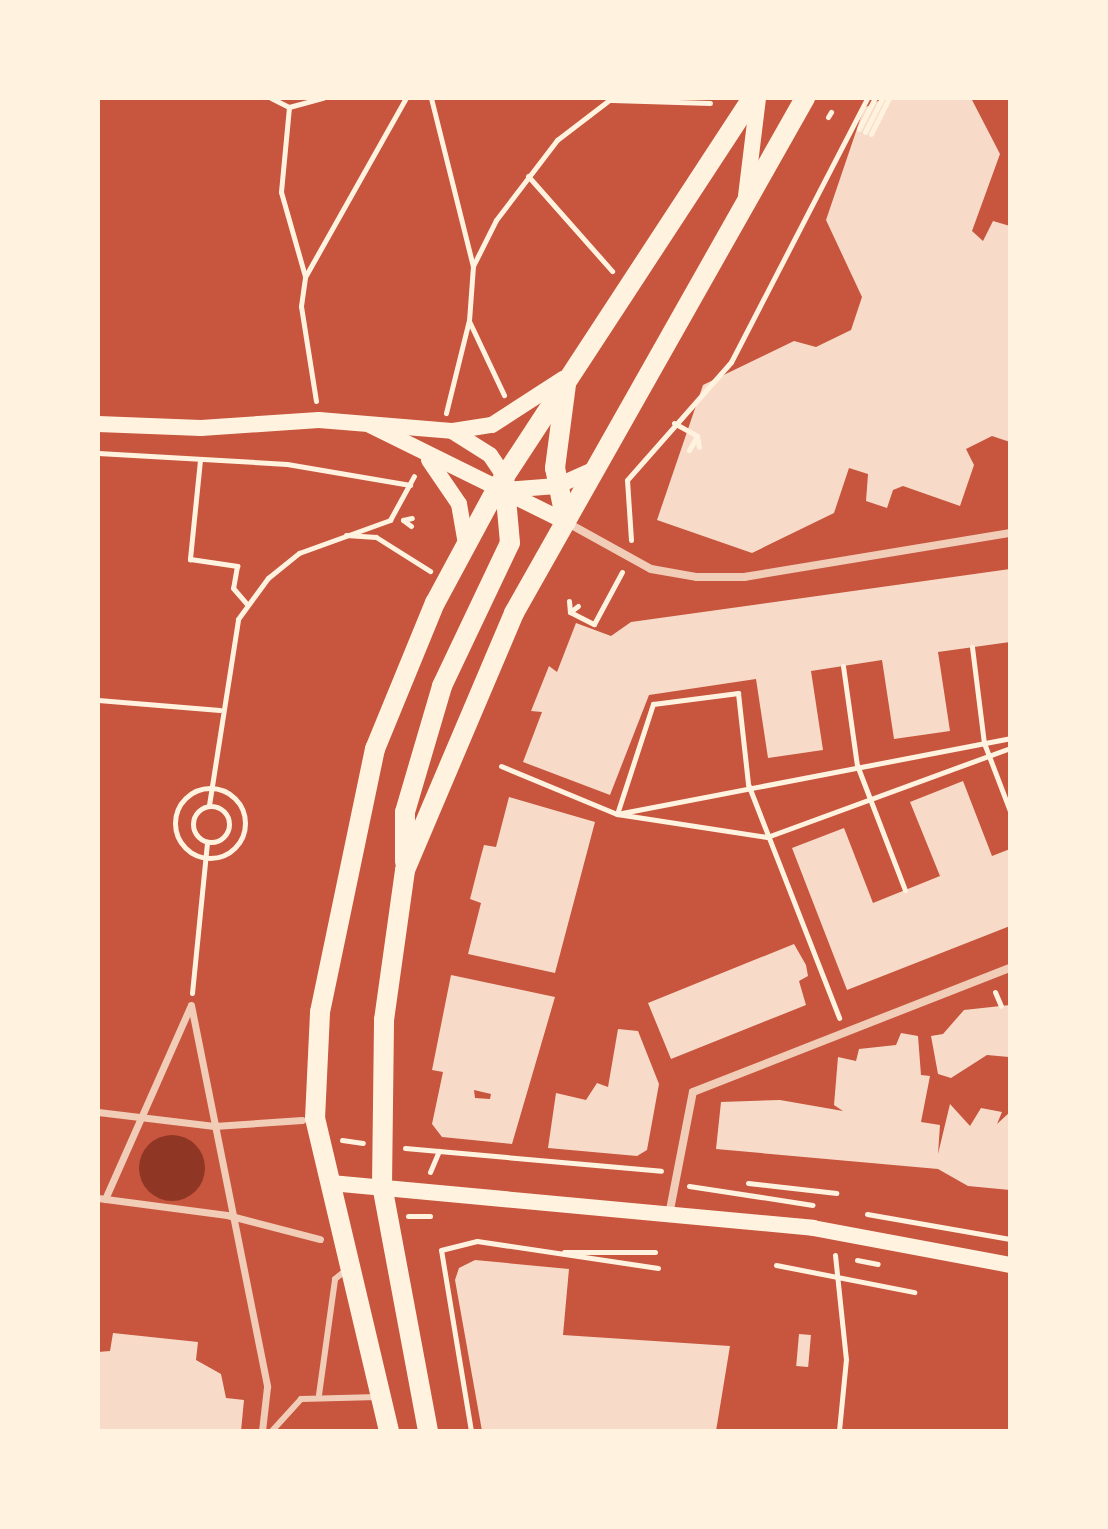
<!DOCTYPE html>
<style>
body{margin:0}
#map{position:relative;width:1108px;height:1529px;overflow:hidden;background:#c8553d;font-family:Georgia,serif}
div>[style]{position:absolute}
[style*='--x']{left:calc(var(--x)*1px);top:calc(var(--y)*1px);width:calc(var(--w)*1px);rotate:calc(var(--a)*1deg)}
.water>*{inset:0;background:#8f3625}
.round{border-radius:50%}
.building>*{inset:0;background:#f7dbc8;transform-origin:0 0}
.path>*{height:5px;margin:-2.5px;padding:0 2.5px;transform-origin:2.5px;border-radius:2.5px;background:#fff3e0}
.path>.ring{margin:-2.5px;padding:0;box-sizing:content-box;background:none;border:5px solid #fff3e0;border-radius:50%}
.service>*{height:6px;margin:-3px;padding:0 3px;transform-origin:3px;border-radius:3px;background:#f1ccb7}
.pedestrian>*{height:7px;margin:-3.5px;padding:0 3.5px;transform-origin:3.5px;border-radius:3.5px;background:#f1ccb7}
.minor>*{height:8px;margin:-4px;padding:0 4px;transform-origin:4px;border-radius:4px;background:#f1ccb7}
.secondary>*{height:16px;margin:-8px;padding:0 8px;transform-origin:8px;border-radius:8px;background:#fff3e0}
.primary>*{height:20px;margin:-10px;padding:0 10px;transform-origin:10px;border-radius:10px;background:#fff3e0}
span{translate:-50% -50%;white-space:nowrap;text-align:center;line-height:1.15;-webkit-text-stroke:8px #fff3e0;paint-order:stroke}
.frame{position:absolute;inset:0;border:100px solid #fff3e0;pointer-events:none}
</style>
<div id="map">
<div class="water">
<i class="round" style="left:139px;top:1135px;width:66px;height:66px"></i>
</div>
<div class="building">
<i style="clip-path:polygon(884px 98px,971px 98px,1000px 154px,972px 231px,983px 241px,993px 221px,1010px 226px,1010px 442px,992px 436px,966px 449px,974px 465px,960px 506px,903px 486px,893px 490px,887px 508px,866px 501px,868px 474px,849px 468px,834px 513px,752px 553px,657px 520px,703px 385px,794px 341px,816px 347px,851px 330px,862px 297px,826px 220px,864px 108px)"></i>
<i style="clip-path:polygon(1010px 569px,1010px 642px,938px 652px,950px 731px,894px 739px,882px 660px,811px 671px,823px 750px,768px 758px,756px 679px,649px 695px,610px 795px,523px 762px,542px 712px,531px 711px,549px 666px,557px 672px,576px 623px,611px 636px,631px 622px)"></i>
<i style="clip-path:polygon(963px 781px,992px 856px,1010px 849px,1010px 926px,847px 990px,792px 848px,844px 828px,873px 903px,940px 876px,910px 802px)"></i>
<i style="clip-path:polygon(509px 797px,595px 822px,555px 973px,468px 954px,481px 903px,470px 899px,481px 856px,484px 845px,496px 847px)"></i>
<i style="clip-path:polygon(794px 944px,806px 965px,808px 976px,799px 981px,806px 1005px,671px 1059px,648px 1003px)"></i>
<i style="clip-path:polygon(evenodd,451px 975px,555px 997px,512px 1144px,442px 1137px,432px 1124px,443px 1072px,432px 1070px,451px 975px,474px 1090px,491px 1094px,490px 1099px,475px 1098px,474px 1090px)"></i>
<i style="clip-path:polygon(1010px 1005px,1009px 1057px,987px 1055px,951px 1078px,938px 1074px,931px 1036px,943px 1034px,964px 1010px)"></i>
<i style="clip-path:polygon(618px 1029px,638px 1031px,659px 1084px,647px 1150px,637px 1156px,548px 1148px,556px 1093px,586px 1100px,597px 1083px,608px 1087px)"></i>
<i style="clip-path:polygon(901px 1033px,918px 1036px,921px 1075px,930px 1076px,921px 1122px,940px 1125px,938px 1154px,950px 1104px,970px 1126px,981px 1108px,1002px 1112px,997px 1124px,1010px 1112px,1010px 1190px,968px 1186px,938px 1169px,716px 1149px,721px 1102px,780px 1100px,843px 1111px,834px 1105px,838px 1057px,856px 1061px,859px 1049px,896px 1045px)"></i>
<i style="clip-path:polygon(475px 1260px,569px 1269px,563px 1335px,730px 1346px,716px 1431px,482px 1431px,455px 1280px,459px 1268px)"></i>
<i style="clip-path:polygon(113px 1333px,198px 1342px,196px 1360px,221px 1374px,226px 1398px,244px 1400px,241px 1431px,98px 1431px,98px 1352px,110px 1351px)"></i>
<i style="left:799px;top:1334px;width:12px;height:32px;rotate:5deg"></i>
</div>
<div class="path">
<i style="--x:271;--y:98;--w:20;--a:27"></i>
<i style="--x:289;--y:107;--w:35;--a:-15"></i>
<i style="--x:431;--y:98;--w:173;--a:76"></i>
<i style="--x:473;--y:266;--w:54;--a:94.2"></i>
<i style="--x:469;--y:320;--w:96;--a:103.9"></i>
<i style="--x:612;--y:100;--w:98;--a:1.8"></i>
<i style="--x:289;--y:107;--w:85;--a:95.4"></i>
<i style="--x:281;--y:192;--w:87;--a:74.1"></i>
<i style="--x:828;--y:117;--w:6;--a:-59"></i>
<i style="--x:859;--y:129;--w:35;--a:-63"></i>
<i style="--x:865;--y:132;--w:38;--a:-63"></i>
<i style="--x:871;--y:134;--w:40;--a:-63.4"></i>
<i style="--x:528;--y:176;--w:127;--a:48.5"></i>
<i style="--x:473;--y:266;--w:51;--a:-63.4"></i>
<i style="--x:496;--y:220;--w:101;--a:-52.7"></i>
<i style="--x:557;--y:140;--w:69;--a:-37.4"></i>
<i style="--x:469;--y:321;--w:82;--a:64.7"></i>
<i style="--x:316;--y:401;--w:96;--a:-99"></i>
<i style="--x:301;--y:306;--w:29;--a:-82"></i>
<i style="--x:305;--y:277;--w:206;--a:-60.6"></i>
<i style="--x:674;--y:423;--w:26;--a:29"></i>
<i style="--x:689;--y:450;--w:16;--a:-60"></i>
<i style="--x:697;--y:436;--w:11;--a:80"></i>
<i style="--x:98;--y:453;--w:189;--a:3.3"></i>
<i style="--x:287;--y:464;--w:125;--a:9.7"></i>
<i style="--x:200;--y:460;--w:100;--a:95.8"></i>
<i style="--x:190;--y:559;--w:48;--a:8.5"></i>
<i style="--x:237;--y:566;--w:22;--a:100"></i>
<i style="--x:233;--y:588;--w:21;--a:49"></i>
<i style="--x:411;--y:526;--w:10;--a:-143"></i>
<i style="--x:403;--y:520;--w:9;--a:-13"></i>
<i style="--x:346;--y:535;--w:30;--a:4"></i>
<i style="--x:376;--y:537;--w:64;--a:32.2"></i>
<i style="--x:631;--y:540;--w:60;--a:-93.8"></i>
<i style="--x:627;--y:480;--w:157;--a:-48.6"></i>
<i style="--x:731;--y:362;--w:297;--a:-62.7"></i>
<i style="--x:569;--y:601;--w:11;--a:85"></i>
<i style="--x:570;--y:612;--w:10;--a:-37"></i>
<i style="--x:570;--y:612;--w:27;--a:27"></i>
<i style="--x:594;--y:624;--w:59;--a:-61.7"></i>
<i style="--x:972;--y:647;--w:97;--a:82.9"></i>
<i style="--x:984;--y:743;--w:73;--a:69.1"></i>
<i style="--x:843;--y:666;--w:100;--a:82"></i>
<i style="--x:857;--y:765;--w:134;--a:69"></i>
<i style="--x:98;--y:700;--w:122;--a:4.7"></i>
<i style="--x:501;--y:766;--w:126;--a:22.5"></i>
<i style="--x:617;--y:814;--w:152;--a:8.7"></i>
<i style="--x:767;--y:837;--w:259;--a:-20.1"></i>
<i class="ring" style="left:175px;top:788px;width:65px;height:65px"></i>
<i style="--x:209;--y:805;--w:188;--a:-81.1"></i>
<i style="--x:238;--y:619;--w:51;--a:-53.8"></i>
<i style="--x:268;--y:578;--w:40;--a:-39"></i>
<i style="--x:299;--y:553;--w:97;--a:-19.9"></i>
<i style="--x:390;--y:520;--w:50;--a:-61.4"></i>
<i class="ring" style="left:193px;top:806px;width:31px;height:31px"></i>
<i style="--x:622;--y:813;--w:395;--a:-10.9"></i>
<i style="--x:617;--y:814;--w:116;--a:-71.9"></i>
<i style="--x:653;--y:704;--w:86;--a:-7.4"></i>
<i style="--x:738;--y:693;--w:92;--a:83.7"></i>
<i style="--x:748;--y:784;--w:251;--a:68.7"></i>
<i style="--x:995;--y:992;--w:15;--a:67"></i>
<i style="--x:192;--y:993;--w:152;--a:-84.3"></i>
<i style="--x:342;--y:1140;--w:21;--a:8"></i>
<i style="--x:405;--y:1148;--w:257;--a:5.1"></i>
<i style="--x:430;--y:1172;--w:23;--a:-67"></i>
<i style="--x:748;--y:1183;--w:89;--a:6.5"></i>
<i style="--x:689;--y:1186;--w:125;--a:8.7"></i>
<i style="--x:867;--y:1214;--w:145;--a:9.9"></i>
<i style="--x:408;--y:1216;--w:22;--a:0"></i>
<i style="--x:564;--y:1252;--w:91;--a:0"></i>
<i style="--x:835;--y:1255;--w:105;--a:84"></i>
<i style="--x:846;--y:1359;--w:72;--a:95.6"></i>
<i style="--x:857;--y:1260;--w:21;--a:11"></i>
<i style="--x:776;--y:1265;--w:141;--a:11.1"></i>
<i style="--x:471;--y:1431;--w:183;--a:-99.4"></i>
<i style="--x:441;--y:1250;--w:37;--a:-14"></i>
<i style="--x:477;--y:1241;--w:183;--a:8.5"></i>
</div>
<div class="service">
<i style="--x:319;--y:1395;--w:117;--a:-82.1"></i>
<i style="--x:335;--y:1279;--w:13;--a:-39"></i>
<i style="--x:272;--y:1431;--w:43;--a:-47.8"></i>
<i style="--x:301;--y:1399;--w:77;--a:-1.5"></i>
</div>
<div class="pedestrian">
<i style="--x:191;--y:1005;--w:389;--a:78.7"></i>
<i style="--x:267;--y:1387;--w:44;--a:96.5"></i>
<i style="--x:98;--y:1112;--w:117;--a:6.9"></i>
<i style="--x:214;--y:1126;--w:88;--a:-3.9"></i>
<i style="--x:98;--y:1198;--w:130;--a:7.5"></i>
<i style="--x:227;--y:1215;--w:96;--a:14.5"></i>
<i style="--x:105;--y:1199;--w:210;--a:-66.1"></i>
</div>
<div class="minor">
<i style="--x:566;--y:522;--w:97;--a:28.9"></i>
<i style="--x:651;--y:569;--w:47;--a:9.9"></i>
<i style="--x:697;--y:577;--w:47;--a:0"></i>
<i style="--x:744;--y:577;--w:270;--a:-9.4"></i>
<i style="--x:669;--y:1215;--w:125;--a:-79"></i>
<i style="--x:693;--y:1092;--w:340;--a:-21.4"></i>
</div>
<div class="secondary">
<i style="--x:746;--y:196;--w:99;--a:-83"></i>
<i style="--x:98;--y:424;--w:103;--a:2.2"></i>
<i style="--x:201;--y:428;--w:118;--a:-3.9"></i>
<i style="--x:319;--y:420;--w:133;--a:4.7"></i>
<i style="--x:452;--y:431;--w:45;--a:32.3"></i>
<i style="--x:490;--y:455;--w:25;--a:56"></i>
<i style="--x:370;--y:425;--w:219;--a:26.3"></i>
<i style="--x:453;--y:431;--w:39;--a:-9"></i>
<i style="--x:492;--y:425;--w:85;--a:-32.9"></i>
<i style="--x:429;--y:460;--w:53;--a:55.7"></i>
<i style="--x:459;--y:504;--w:41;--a:80.1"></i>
<i style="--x:506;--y:490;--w:51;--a:-4.5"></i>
<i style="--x:557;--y:486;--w:35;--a:-24"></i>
<i style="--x:331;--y:1183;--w:484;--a:5.3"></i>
<i style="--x:813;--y:1228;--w:200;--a:10.6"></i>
</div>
<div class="primary">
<i style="--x:566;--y:522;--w:55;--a:-101.5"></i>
<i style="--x:555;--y:468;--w:85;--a:-82.5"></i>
<i style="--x:405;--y:862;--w:50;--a:-90"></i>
<i style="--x:405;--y:812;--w:131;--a:-73.6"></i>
<i style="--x:442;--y:686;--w:158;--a:-64.6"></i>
<i style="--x:510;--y:543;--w:67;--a:-95.1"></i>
<i style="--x:389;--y:1431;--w:321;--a:-103.3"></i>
<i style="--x:315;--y:1119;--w:107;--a:-87.3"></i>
<i style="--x:320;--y:1012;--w:269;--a:-78.2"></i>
<i style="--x:375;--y:749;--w:158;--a:-67.7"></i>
<i style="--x:435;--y:603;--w:131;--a:-61.7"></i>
<i style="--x:497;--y:488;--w:466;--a:-56.8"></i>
<i style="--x:428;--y:1431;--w:249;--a:-100.6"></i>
<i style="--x:382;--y:1186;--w:166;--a:-89.3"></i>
<i style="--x:384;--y:1020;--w:151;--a:-82"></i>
<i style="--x:405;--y:870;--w:279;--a:-67"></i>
<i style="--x:514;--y:613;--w:592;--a:-60.53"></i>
</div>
<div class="frame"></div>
</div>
